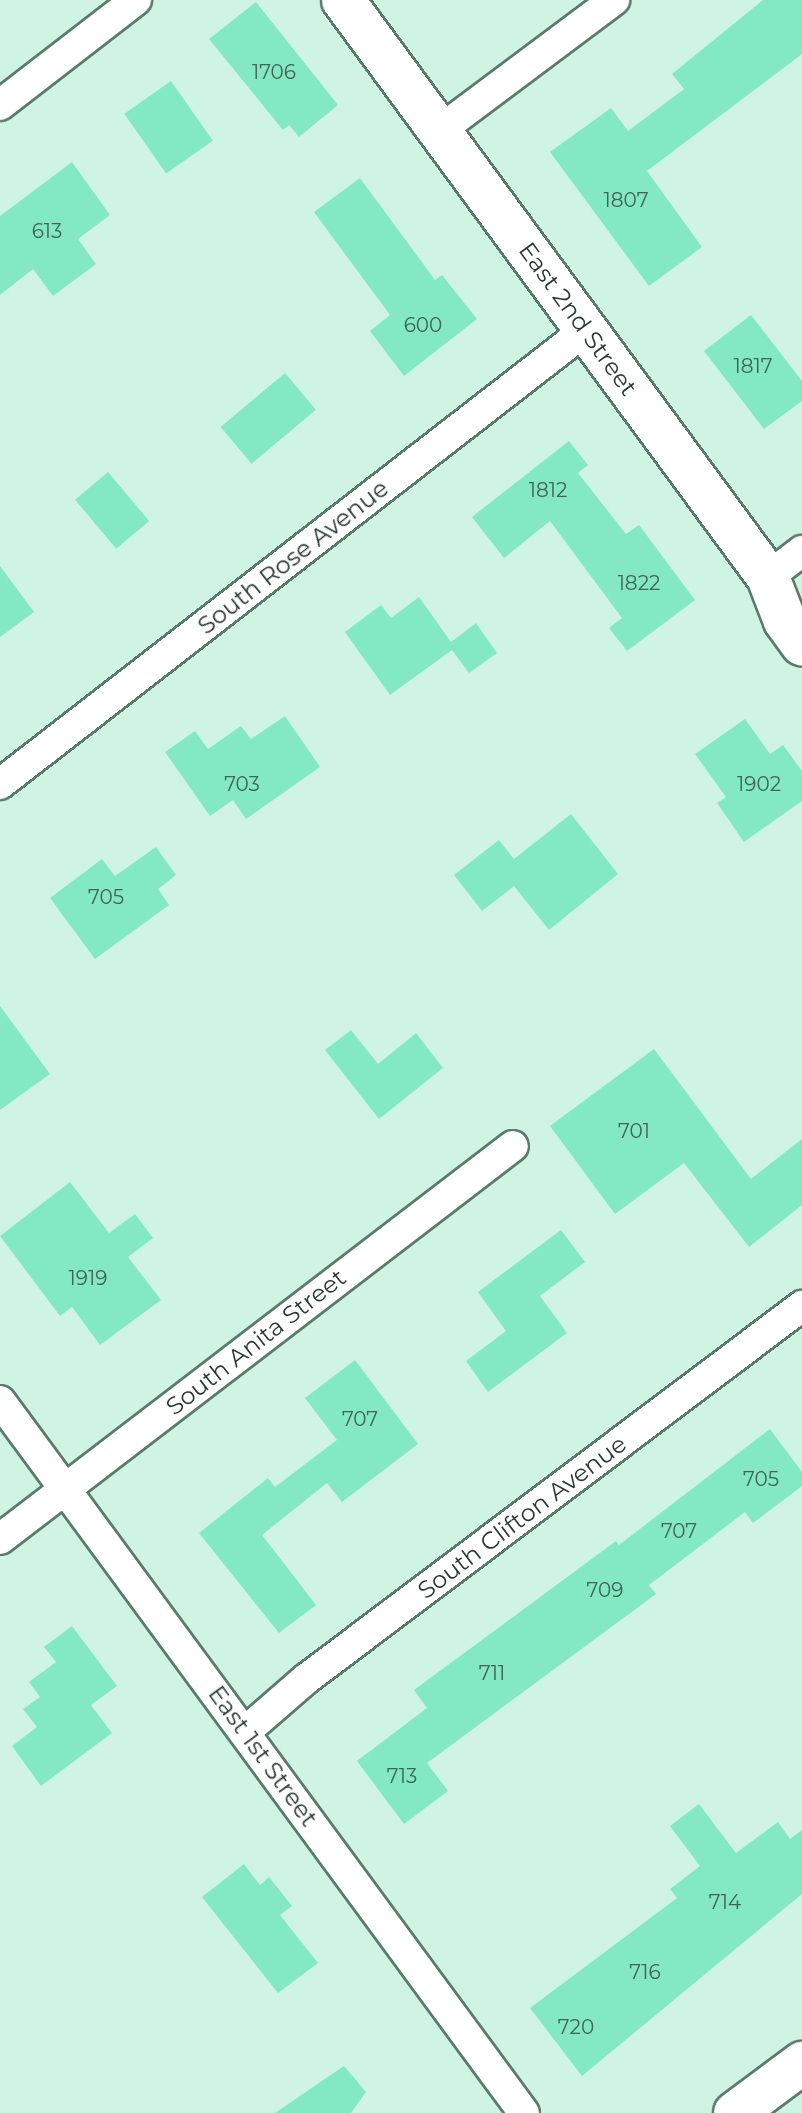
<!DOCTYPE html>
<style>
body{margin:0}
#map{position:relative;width:802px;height:2113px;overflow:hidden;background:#d0f4e4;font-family:Montserrat,sans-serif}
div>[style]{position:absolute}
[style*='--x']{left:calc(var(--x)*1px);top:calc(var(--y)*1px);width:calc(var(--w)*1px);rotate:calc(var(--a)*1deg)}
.building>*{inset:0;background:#83e9c3;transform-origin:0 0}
.roads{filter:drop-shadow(2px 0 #5a7a6d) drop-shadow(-2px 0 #5a7a6d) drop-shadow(0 2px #5a7a6d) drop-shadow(0 -2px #5a7a6d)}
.street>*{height:30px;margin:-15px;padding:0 15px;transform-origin:15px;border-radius:15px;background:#fff}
.secondary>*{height:42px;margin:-21px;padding:0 21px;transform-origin:21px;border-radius:21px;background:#fff}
span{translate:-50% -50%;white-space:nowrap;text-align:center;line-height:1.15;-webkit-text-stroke:8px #fff;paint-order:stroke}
.number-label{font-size:20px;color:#406456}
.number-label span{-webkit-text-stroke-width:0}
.street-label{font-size:24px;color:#2a3832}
</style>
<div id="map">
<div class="building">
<i style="clip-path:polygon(763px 0,802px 0,802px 54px,647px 171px,702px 247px,649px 286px,550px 152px,611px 108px,628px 131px,684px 89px,672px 74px)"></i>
<i style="clip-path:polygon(256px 2px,338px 105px,299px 137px,289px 125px,283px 130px,209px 39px)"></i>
<i style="left:171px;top:81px;width:73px;height:57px;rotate:55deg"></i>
<i style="clip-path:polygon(72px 162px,110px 215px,78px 239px,96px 264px,53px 296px,33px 269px,0 295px,0 216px)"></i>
<i style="clip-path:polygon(360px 178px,435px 280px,442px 275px,477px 319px,404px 376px,370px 331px,390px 315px,314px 212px)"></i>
<i style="clip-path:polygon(751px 315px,802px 381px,802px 401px,764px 429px,704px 351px)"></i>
<i style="left:285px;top:373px;width:48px;height:84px;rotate:50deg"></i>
<i style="clip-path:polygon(569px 441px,588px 465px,578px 473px,626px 534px,639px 525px,695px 600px,627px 651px,609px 628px,622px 618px,550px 521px,504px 558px,472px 517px)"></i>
<i style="left:108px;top:472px;width:64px;height:43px;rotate:50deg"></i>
<i style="clip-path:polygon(0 566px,34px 612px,0 637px)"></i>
<i style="clip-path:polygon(419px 597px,451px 642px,476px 623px,497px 653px,469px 673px,452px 650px,390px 695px,345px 632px,381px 605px,391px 618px)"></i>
<i style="clip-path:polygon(285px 716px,320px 767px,246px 819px,233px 800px,210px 816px,165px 752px,195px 731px,208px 749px,241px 726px,251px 739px)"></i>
<i style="clip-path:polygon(745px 719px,770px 754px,783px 745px,802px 771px,802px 801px,744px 842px,717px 803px,726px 797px,695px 754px)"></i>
<i style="clip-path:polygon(571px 814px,618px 874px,549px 930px,514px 886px,482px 911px,454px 875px,499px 840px,514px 859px)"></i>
<i style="clip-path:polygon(156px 847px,176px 875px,158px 889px,169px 905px,95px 959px,50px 898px,102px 859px,115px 876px)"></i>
<i style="clip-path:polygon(0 1006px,50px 1074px,0 1110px)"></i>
<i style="clip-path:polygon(351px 1030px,378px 1064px,416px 1033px,443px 1068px,379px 1119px,325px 1050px)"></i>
<i style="clip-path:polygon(654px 1049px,751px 1179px,802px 1139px,802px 1205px,749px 1247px,684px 1163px,615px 1214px,550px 1126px)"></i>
<i style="clip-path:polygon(70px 1182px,109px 1233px,135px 1214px,153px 1238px,128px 1257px,161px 1300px,100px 1345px,72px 1307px,60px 1316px,0 1236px)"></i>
<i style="clip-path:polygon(561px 1230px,585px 1262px,540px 1296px,567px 1333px,488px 1392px,466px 1361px,506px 1331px,478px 1292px)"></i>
<i style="clip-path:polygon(355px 1360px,418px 1444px,342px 1502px,327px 1483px,262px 1535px,316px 1605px,279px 1633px,199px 1533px,268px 1478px,275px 1487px,337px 1440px,305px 1398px)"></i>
<i style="clip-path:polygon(770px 1429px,802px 1472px,802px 1486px,753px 1523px,745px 1512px,649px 1585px,656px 1594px,427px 1763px,448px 1791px,404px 1824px,357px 1761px,427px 1708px,414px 1690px,616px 1541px,619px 1545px)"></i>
<i style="clip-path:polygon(72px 1626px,117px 1686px,91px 1705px,112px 1733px,41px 1786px,12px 1746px,37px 1727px,23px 1709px,40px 1697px,29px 1682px,56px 1662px,44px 1647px)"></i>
<i style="clip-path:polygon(699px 1804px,736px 1853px,778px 1822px,790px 1839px,802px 1830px,802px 1894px,582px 2076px,530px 2008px,677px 1898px,670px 1889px,700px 1866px,670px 1826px)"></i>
<i style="clip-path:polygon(244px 1864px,260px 1885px,269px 1877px,292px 1906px,280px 1915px,318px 1963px,278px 1993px,202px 1897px)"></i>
<i style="clip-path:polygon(344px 2066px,366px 2092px,351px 2113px,275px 2113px)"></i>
</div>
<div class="roads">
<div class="street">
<i style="--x:0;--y:105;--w:172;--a:-37.7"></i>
<i style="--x:439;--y:131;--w:219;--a:-36.8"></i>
<i style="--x:768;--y:577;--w:43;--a:-37.4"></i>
<i style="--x:0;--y:784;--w:741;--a:-37.77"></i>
<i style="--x:0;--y:1401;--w:884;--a:53.65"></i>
<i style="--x:0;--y:1539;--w:646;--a:-37.46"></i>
<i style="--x:245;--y:1732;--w:81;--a:-41"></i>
<i style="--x:306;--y:1679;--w:621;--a:-36.94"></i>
</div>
<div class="secondary">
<i style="--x:343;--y:0;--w:717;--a:53.63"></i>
<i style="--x:768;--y:577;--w:47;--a:68.9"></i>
<i style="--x:785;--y:621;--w:29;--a:54"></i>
<i style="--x:735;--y:2113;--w:84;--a:-36.7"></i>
</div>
</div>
<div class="number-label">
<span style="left:274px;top:72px">1706</span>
<span style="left:626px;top:200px">1807</span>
<span style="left:47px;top:231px">613</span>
<span style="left:423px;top:325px">600</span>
<span style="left:753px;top:366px">1817</span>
<span style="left:548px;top:490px">1812</span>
<span style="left:639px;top:583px">1822</span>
<span style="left:242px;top:784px">703</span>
<span style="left:759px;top:784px">1902</span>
<span style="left:106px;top:897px">705</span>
<span style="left:634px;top:1131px">701</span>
<span style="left:88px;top:1278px">1919</span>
<span style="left:360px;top:1419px">707</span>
<span style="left:761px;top:1479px">705</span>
<span style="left:679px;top:1531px">707</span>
<span style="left:605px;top:1590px">709</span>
<span style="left:492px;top:1673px">711</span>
<span style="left:402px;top:1776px">713</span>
<span style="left:725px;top:1902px">714</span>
<span style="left:645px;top:1972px">716</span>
<span style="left:576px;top:2027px">720</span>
</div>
<div class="street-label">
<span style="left:578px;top:319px;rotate:54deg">East 2nd Street</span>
<span style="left:293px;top:557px;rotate:-38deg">South Rose Avenue</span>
<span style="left:256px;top:1342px;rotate:-38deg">South Anita Street</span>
<span style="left:522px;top:1517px;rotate:-37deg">South Clifton Avenue</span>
<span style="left:263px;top:1756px;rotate:54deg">East 1st Street</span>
</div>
</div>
